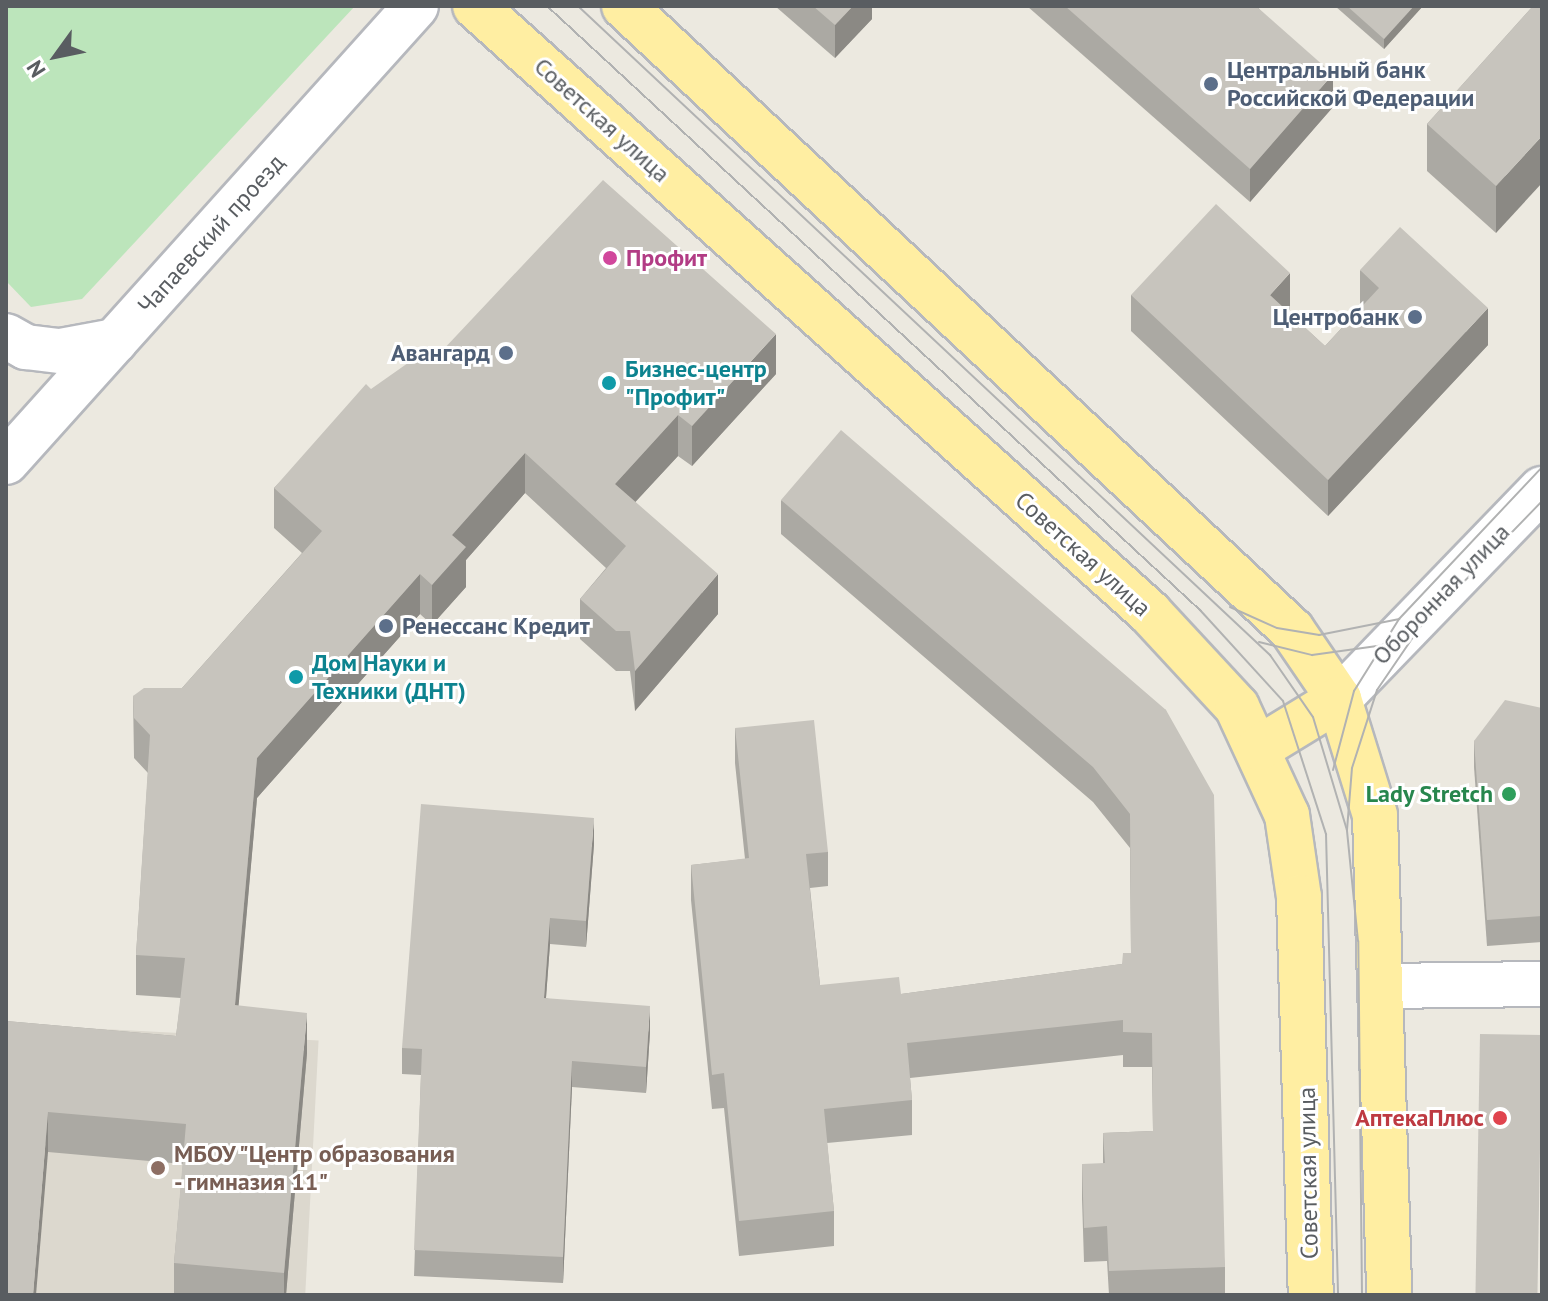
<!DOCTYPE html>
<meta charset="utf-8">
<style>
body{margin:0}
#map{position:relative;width:1548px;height:1301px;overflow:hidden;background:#ece9e0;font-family:"PT Sans",sans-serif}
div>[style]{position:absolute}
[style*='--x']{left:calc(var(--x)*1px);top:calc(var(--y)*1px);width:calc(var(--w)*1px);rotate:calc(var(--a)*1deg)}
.education>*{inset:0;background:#dcd8ce;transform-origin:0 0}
.green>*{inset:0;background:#bce5bb}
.roads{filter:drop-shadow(2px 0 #b6b8bd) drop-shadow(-2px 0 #b6b8bd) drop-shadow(0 2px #b6b8bd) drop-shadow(0 -2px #b6b8bd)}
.minor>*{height:44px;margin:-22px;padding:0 22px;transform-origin:22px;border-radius:22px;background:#fff}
.secondary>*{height:44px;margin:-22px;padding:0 22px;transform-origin:22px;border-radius:22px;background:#fff}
.primary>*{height:44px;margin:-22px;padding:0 22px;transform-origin:22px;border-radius:22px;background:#ffeea2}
.tram>*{height:2px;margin:-1px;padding:0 1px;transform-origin:1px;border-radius:1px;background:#b1b2b2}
.wall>*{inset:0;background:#aba9a3}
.shaded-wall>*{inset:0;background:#8b8984}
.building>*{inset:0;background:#c7c4bd;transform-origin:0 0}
.dots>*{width:22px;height:22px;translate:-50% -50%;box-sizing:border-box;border:4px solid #fff;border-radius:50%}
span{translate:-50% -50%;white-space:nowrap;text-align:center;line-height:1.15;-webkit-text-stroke:6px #fff;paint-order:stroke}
.service-label{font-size:24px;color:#4e5e75;font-weight:700}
.left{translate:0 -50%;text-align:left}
.right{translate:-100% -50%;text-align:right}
.street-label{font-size:24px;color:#595d61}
.hotel-label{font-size:24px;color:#b23c85;font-weight:700}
.culture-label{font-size:24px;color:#0d838f;font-weight:700}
.leisure-label{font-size:24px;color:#27864d;font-weight:700}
.health-label{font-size:24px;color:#be3a42;font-weight:700}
.education-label{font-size:24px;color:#785e54;font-weight:700}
.frame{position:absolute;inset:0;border:8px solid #595d61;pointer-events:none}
.north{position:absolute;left:16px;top:16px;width:80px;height:80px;-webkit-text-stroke:6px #fff;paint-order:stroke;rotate:237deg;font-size:22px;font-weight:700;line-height:32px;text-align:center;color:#595d61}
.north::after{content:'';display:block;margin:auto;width:28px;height:36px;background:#595d61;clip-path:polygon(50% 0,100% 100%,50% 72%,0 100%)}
</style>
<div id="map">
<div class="education">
<i style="left:6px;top:1024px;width:313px;height:271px;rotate:3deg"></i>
</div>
<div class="green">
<i style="clip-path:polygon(6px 6px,355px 6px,82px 299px,31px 307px,6px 281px)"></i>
</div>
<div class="roads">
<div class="minor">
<i style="--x:6;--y:336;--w:23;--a:29"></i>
<i style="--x:26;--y:347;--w:35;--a:7"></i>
<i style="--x:61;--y:351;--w:55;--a:-10.5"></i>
<i style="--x:6;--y:462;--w:613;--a:-48.04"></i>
<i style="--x:1381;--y:986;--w:161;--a:-0.7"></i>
</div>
<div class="secondary">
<i style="--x:1339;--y:699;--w:292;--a:-46"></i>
</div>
<div class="primary">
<i style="--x:475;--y:6;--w:908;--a:41.96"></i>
<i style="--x:1150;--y:613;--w:128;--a:47.2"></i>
<i style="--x:1237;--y:707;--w:119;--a:65.2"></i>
<i style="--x:1287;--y:815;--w:83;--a:81.7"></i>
<i style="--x:1299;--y:897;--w:398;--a:88.3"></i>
<i style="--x:624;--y:6;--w:914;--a:43.05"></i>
<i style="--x:1292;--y:630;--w:83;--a:55.7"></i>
<i style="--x:1339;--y:699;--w:121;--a:72.8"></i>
<i style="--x:1375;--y:815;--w:480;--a:88.3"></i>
<i style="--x:1259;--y:748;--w:94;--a:-31.5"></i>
</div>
</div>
<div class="tram">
<i style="--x:547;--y:6;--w:890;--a:42.77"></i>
<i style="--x:1200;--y:610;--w:123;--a:47.6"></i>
<i style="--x:1283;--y:701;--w:140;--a:72.1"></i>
<i style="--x:1326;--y:834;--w:461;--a:88.5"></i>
<i style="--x:578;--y:6;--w:949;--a:43.16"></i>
<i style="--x:1270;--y:655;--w:75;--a:55.3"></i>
<i style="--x:1313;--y:717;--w:118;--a:73.3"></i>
<i style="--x:1230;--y:607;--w:51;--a:24.1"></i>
<i style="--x:1277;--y:628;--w:43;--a:9.5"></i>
<i style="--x:1319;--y:635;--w:82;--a:-11.3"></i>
<i style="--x:1259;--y:642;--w:55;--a:13.8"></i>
<i style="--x:1312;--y:655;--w:73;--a:-7.9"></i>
<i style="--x:1333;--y:770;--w:82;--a:-75.1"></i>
<i style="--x:1354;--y:691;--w:85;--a:-58"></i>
<i style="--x:1399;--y:619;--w:209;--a:-46.7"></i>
<i style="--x:1362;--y:1295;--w:354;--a:-90.6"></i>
<i style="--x:1358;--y:941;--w:112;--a:-95.7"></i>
<i style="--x:1347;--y:830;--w:62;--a:-85.4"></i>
<i style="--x:1352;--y:768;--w:82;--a:-72.2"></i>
<i style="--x:1377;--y:690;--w:76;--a:-55.7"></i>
<i style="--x:1420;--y:627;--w:175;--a:-45.9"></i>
</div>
<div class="wall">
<i style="clip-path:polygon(775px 6px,872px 6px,872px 19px,835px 58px)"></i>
<i style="clip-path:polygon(1027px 6px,1257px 6px,1333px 107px,1250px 202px)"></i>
<i style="clip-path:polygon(1335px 6px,1423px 6px,1384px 49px)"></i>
<i style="clip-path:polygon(1533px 6px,1496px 233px,1427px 171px,1427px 124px)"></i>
<i style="clip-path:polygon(1360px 270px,1488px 345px,1328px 516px,1131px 331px,1131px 295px,1290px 309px,1288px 312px,1325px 346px,1361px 307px,1360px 306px)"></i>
<i style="clip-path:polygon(776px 374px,692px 466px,678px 456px,635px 502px,718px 614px,635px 711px,630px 671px,616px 671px,580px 639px,580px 599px,606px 568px,525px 493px,466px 560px,466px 587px,432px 625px,420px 614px,257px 798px,238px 1006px,307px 1053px,286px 1295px,174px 1295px,174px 1263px,183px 1164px,48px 1152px,6px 1021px,176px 1036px,181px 998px,136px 995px,136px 955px,148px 773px,134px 758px,133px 696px,182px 688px,302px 553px,274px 528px,274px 488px,371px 389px)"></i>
<i style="clip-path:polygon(781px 500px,1166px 710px,1225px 1267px,1225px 1295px,1109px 1295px,1107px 1261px,1084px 1262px,1082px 1199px,1082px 1164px,1103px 1164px,1103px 1133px,1153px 1131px,1152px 1067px,1123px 1067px,1123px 1055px,910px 1078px,912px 1100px,912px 1135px,827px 1143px,834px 1211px,834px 1246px,739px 1256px,724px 1108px,712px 1109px,691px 900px,691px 865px,745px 859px,735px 763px,735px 728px,828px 852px,828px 886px,810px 888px,820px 985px,901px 994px,1122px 964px,1131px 953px,1130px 848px,1093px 802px,781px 534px)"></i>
<i style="clip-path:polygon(1542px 708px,1542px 942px,1487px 946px,1474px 767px,1474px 741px)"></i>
<i style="clip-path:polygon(594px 844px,586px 947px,550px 944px,546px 998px,650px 1032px,646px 1093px,572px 1087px,563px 1283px,414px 1276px,421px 1075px,402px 1074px,402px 1048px)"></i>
</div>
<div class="shaded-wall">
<i style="clip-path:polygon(853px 6px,872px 6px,872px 19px,835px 58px,835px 25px)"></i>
<i style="clip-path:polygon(1414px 6px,1423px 6px,1384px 49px,1384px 39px)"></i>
<i style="clip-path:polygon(1333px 74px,1333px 107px,1250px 202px,1250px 169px)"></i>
<i style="clip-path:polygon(1542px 136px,1542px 183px,1496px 233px,1496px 186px)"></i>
<i style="clip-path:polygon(1290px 273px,1290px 309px,1270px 331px,1270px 295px)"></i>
<i style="clip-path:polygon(1488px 308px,1488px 345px,1328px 516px,1328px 480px)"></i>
<i style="clip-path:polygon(776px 334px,776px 374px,692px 466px,692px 426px)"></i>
<i style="clip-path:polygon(678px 415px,678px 456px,615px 524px,615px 484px)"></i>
<i style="clip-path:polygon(525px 453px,525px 493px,466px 560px,466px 587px,432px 625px,432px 585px,452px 535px)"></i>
<i style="clip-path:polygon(420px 574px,420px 614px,257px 798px,235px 1046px,235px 1005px,257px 758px)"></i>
<i style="clip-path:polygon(718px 574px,718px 614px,635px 711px,635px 671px)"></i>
<i style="clip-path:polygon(594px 818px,594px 844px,586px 947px,586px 921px)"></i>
<i style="clip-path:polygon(550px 918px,550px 944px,544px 1024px,544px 998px)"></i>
<i style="clip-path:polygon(650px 1006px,650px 1032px,646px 1093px,646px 1067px)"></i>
<i style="clip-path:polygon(307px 1013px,307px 1053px,286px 1295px,284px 1295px,284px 1273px)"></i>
<i style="clip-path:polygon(572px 1061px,572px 1087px,563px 1283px,563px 1257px)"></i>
<i style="clip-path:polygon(48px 1112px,48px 1152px,36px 1295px,33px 1295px)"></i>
</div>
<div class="building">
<i style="clip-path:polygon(813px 6px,853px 6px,835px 25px)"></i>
<i style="clip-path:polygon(1065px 6px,1256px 6px,1333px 74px,1250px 169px)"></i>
<i style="clip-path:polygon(1347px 6px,1414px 6px,1384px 39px)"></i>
<i style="clip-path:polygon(1533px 6px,1542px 6px,1542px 136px,1496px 186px,1427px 124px)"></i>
<i style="clip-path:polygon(603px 180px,776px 334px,692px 426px,678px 415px,615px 484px,718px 574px,635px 671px,630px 631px,616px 631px,580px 599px,626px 546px,525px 453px,452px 535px,466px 547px,432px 585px,420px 574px,257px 758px,235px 1005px,307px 1013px,284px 1273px,174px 1263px,186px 1124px,48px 1112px,33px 1295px,6px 1295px,6px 1021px,176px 1036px,185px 958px,136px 955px,150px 735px,134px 718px,133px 696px,144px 688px,182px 688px,322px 531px,274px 488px,366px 384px,371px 389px,425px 351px,441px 352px)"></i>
<i style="clip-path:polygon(1216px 204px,1290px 273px,1270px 295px,1325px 346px,1379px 288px,1360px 270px,1400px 227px,1488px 308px,1328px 480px,1131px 295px)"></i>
<i style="clip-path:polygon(841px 430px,1166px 710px,1214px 795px,1225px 1267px,1109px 1271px,1107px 1226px,1084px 1228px,1082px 1164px,1105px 1163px,1103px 1133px,1153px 1131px,1152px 1033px,1123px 1032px,1123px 1020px,907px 1043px,912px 1100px,824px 1109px,834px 1211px,739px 1221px,724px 1073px,712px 1075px,691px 865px,749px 858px,735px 728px,814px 720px,828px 852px,806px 854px,820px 985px,899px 977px,901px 994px,1122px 964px,1123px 953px,1131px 953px,1130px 814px,1093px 767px,781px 500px)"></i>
<i style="clip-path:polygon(1505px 700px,1542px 708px,1542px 916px,1487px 920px,1474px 741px)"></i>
<i style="clip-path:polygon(421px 804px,594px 818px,586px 921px,550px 918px,544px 998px,650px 1006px,646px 1067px,572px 1061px,563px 1257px,414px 1250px,422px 1049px,402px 1048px)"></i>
<i style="left:1480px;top:1034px;width:62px;height:261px;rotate:1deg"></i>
</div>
<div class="dots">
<i style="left:1211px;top:84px;background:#5c6f8a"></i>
<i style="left:610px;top:258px;background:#d1479c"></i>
<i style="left:1415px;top:317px;background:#5c6f8a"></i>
<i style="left:506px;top:353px;background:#5c6f8a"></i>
<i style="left:609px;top:383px;background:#0f9aa8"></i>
<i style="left:386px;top:626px;background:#5c6f8a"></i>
<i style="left:296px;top:677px;background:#0f9aa8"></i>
<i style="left:1509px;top:794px;background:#2e9e5b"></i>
<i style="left:1500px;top:1118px;background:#e0444e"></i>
<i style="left:158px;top:1168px;background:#8d6e63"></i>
</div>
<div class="service-label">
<span class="left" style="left:1227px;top:84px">Центральный банк<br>Российской Федерации</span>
<span class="right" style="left:1399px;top:317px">Центробанк</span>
<span class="right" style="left:490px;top:353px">Авангард</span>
<span class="left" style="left:402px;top:626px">Ренессанс Кредит</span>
</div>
<div class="street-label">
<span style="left:602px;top:120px;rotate:42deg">Советская улица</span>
<span style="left:211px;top:234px;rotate:-48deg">Чапаевский проезд</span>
<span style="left:1083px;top:554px;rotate:42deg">Советская улица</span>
<span style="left:1441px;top:594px;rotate:-46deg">Оборонная улица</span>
<span style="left:1308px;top:1173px;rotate:-91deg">Советская улица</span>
</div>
<div class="hotel-label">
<span class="left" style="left:626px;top:258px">Профит</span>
</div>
<div class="culture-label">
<span class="left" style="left:625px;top:383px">Бизнес-центр<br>"Профит"</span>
<span class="left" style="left:312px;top:677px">Дом Науки и<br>Техники (ДНТ)</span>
</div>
<div class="leisure-label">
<span class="right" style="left:1493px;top:794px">Lady Stretch</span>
</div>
<div class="health-label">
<span class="right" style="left:1484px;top:1118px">АптекаПлюс</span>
</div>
<div class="education-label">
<span class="left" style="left:174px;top:1168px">МБОУ "Центр образования<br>- гимназия 11"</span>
</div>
<div class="frame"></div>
<div class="north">N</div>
</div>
